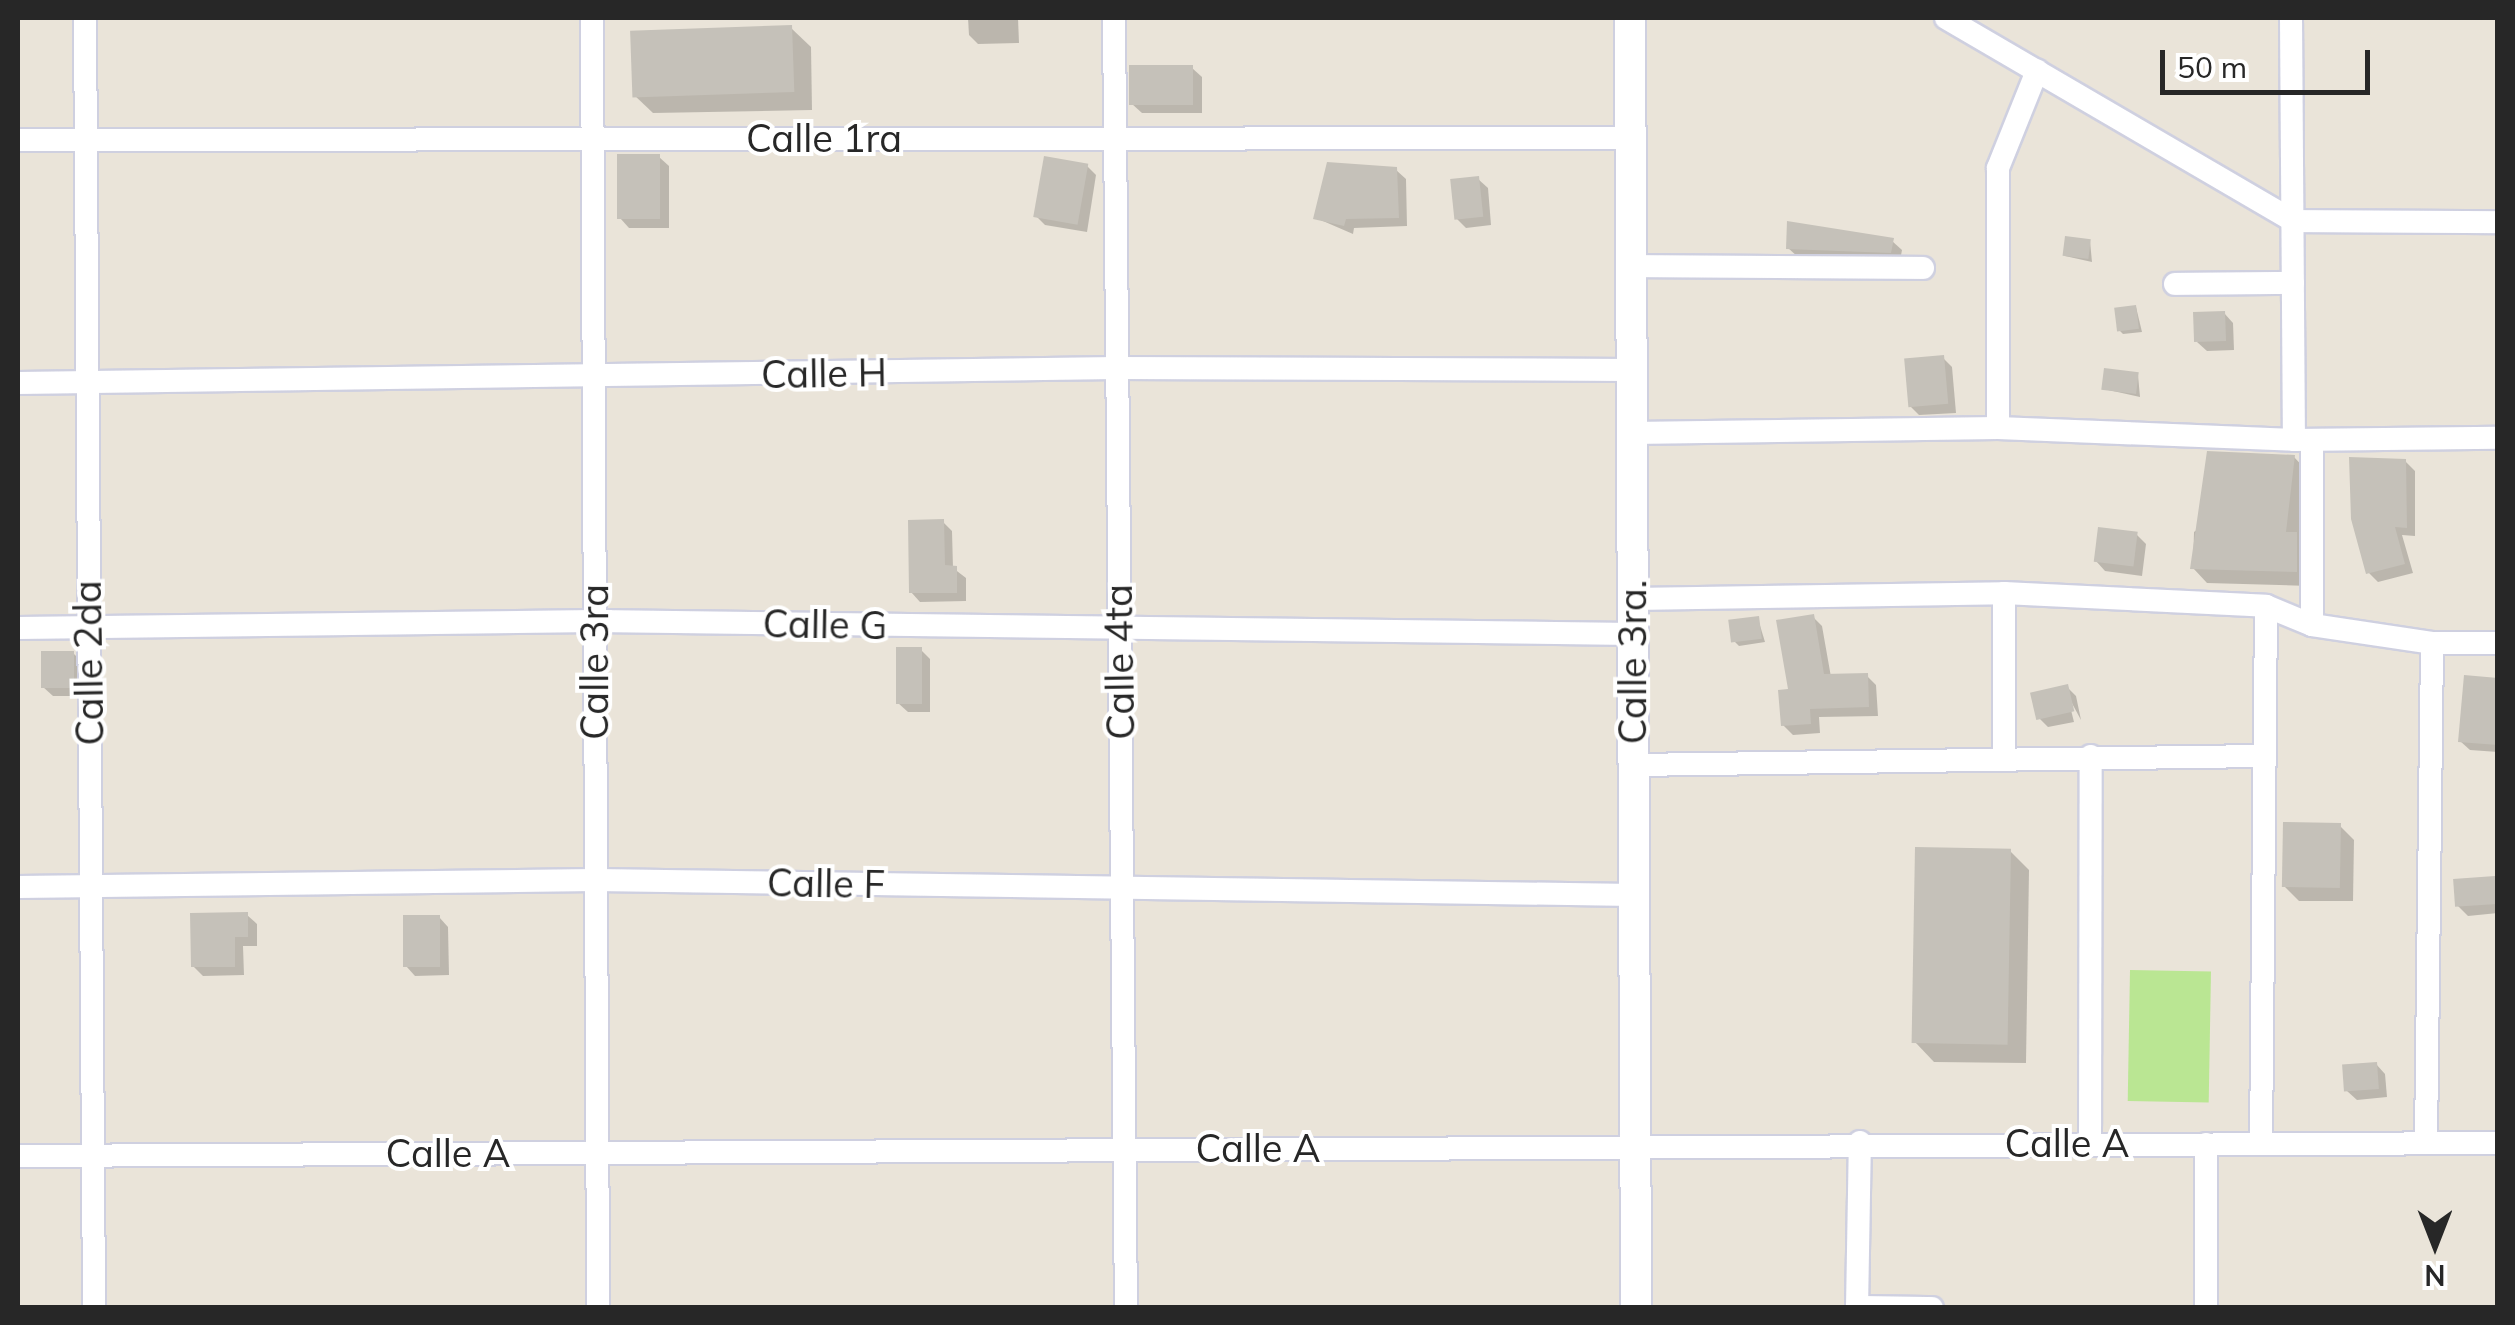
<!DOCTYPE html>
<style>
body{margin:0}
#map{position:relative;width:2515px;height:1325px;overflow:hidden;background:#eae4d9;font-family:Mulish,sans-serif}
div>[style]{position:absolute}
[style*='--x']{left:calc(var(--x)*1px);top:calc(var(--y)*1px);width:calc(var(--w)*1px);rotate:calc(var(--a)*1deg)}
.pitch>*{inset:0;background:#bae693;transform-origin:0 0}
.shadow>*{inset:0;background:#0003}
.building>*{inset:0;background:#c5c1b9;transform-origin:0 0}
.roads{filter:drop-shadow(2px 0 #cfd0e0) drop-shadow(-2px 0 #cfd0e0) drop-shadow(0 2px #cfd0e0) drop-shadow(0 -2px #cfd0e0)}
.minor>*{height:22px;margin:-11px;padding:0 11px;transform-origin:11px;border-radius:11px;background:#fff}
.secondary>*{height:30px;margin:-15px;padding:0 15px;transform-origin:15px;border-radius:15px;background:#fff}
span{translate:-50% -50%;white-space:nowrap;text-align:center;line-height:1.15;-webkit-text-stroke:8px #fff;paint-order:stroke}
.street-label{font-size:38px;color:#272727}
.frame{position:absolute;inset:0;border:20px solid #272727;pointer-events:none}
.north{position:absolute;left:2385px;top:1195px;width:100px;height:100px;-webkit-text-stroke:8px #fff;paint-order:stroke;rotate:180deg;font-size:28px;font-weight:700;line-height:40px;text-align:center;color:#272727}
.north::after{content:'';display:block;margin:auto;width:35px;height:45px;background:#272727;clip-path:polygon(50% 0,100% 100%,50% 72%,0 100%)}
.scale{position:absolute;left:2160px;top:50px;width:210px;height:45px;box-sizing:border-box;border:5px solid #272727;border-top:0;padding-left:12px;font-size:30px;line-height:35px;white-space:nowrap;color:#272727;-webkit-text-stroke:8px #fff;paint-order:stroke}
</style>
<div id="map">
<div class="pitch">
<i style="left:2130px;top:970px;width:81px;height:131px;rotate:1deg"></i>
</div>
<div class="shadow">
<i style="clip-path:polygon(968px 18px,1018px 18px,1019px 43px,978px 44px,969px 35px)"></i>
<i style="clip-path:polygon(791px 28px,811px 47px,812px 110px,653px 113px,633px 94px)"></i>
<i style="clip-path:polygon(1192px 68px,1202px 77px,1202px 113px,1142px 113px,1132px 104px)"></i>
<i style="clip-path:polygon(659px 157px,669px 166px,669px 228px,629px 228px,620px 218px)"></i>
<i style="clip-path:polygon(1087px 166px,1096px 175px,1087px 232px,1045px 225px,1036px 216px)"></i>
<i style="clip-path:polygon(1396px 170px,1406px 179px,1407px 226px,1354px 228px,1353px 234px,1316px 218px)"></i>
<i style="clip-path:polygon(1478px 179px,1488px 188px,1491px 225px,1466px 228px,1456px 218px)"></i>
<i style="clip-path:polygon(1789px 223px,1892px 241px,1902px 250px,1900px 261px,1798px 257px,1788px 248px)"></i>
<i style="clip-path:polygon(2090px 241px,2092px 262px,2065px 256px)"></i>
<i style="clip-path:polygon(2136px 307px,2142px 332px,2123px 334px,2119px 330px)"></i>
<i style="clip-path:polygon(2224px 313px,2233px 323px,2234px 350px,2207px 351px,2197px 342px)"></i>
<i style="clip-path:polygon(1943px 358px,1952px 367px,1956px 413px,1919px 415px,1910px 406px)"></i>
<i style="clip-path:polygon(2138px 375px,2140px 397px,2104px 389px)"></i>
<i style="clip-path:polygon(2294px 457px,2308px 472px,2300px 539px,2310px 549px,2310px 586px,2207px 583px,2193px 568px,2194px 532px)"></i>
<i style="clip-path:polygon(2405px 461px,2415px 471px,2415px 536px,2402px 535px,2413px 573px,2378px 582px,2369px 573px)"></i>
<i style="clip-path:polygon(943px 522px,952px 531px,953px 568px,966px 578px,966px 601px,920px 602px,911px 592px)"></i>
<i style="clip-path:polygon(2137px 535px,2146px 544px,2142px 576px,2105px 571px,2096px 561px)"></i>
<i style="clip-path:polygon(1813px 617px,1822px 626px,1831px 677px,1867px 676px,1876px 685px,1878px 716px,1819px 717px,1820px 733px,1793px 735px,1783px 725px)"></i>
<i style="clip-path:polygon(1758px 619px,1765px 642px,1739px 646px,1735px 642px)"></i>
<i style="clip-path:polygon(921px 650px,930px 659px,930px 712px,908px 712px,898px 703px)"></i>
<i style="clip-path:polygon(73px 653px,83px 663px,83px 696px,53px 696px,43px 687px)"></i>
<i style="clip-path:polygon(2498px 681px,2498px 752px,2470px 750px,2460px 741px)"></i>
<i style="clip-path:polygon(2067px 687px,2076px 696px,2081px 720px,2067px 694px,2074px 722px,2048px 727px,2039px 718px)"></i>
<i style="clip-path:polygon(2340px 826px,2354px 840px,2353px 901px,2299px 901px,2284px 886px)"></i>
<i style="clip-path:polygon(2010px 851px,2029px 870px,2026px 1063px,1934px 1062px,1915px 1042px)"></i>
<i style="clip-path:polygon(2494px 879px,2498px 913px,2468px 916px,2458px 906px)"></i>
<i style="clip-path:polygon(247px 915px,257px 924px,257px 946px,243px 946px,244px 975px,203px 976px,193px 966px)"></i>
<i style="clip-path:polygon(439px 917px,448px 927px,449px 975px,415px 976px,406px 966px)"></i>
<i style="clip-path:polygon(2376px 1064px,2385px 1074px,2387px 1097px,2357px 1100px,2347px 1091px)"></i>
</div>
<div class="building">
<i style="left:792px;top:25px;width:67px;height:162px;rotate:88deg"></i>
<i style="left:1129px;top:65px;width:64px;height:40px"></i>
<i style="left:617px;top:154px;width:43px;height:65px"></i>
<i style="left:1044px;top:156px;width:45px;height:62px;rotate:10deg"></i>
<i style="clip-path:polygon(1327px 162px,1397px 167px,1399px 218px,1346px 219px,1344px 226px,1313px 219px)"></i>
<i style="left:1479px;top:176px;width:41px;height:29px;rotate:84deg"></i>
<i style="clip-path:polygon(1787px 221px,1894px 238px,1891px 253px,1786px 249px)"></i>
<i style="left:2065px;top:236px;width:26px;height:20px;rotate:7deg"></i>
<i style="left:2136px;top:305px;width:24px;height:22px;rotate:83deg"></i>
<i style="left:2225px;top:311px;width:30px;height:32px;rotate:88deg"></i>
<i style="left:1944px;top:355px;width:49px;height:40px;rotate:85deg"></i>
<i style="left:2104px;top:368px;width:35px;height:22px;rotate:7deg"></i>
<i style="clip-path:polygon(2207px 451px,2295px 455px,2286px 532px,2297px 532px,2297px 572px,2190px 569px)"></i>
<i style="clip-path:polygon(2349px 457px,2406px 459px,2407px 528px,2395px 527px,2405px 564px,2366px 574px,2351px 519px)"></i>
<i style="clip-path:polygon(944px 519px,945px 565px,957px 566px,957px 593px,909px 593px,908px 520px)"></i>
<i style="left:2098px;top:527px;width:40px;height:35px;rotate:7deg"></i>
<i style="clip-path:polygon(1814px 614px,1824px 674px,1868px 673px,1869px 707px,1810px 709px,1811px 724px,1781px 726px,1778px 690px,1788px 689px,1776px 620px)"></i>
<i style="left:1759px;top:616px;width:23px;height:31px;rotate:83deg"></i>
<i style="left:896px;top:647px;width:26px;height:57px"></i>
<i style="left:41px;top:651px;width:33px;height:37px"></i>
<i style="clip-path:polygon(2464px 675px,2498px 678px,2498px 745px,2458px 742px)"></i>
<i style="left:2068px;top:684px;width:28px;height:39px;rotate:77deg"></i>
<i style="left:2283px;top:822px;width:58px;height:65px;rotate:1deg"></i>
<i style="left:1915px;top:847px;width:96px;height:196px;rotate:1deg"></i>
<i style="left:2495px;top:876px;width:28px;height:42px;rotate:86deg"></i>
<i style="clip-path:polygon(248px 912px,248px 937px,235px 937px,235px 967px,191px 967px,190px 913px)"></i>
<i style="left:403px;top:915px;width:37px;height:52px"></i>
<i style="left:2377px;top:1062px;width:27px;height:35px;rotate:86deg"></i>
</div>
<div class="roads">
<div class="minor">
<i style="--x:85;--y:18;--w:1290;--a:89.6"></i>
<i style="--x:592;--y:18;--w:1290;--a:89.73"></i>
<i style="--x:1114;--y:18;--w:1290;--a:89.47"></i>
<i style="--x:1946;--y:18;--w:402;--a:30.3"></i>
<i style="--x:2293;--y:221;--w:205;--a:0.3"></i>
<i style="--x:2291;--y:18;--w:422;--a:89.6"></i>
<i style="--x:18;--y:140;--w:1612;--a:-0.07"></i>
<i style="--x:1631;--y:266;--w:292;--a:0.4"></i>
<i style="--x:2175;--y:284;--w:118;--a:-0.5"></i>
<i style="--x:18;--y:383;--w:1099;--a:-0.78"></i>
<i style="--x:1117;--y:368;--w:514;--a:0.22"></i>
<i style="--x:1998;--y:428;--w:260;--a:-90"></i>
<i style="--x:1998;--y:168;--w:105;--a:-68.1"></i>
<i style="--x:1632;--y:433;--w:366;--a:-0.8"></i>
<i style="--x:1998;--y:428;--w:296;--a:2.3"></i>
<i style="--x:2294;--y:440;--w:204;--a:-0.6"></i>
<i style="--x:2004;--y:593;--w:164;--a:90"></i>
<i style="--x:1633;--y:599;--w:371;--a:-0.9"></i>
<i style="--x:2004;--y:593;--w:262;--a:2.8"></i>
<i style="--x:2266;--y:606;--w:538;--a:90.53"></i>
<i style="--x:2266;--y:606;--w:50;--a:22.4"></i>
<i style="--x:2312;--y:625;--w:121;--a:8.5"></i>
<i style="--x:2432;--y:643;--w:66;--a:0"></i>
<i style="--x:2312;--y:625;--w:185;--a:-90"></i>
<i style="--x:18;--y:628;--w:577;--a:-0.7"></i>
<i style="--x:595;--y:621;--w:1038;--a:0.72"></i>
<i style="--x:1633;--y:765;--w:629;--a:-0.82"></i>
<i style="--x:18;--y:887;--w:578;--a:-0.69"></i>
<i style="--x:596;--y:880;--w:1038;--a:0.83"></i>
<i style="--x:2426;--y:1143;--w:500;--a:-89.31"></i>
<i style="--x:2206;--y:1144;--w:164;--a:90"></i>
<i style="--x:2090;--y:1145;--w:389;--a:-89.9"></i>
<i style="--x:18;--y:1156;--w:2480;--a:-0.3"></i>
<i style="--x:1857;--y:1307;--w:75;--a:0.8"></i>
<i style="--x:1857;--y:1308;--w:166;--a:-89"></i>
</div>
<div class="secondary">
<i style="--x:1630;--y:18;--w:1290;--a:89.73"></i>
</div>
</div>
<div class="street-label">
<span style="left:824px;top:139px">Calle 1ra</span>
<span style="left:824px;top:374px;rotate:-1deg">Calle H</span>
<span style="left:825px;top:625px;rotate:1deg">Calle G</span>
<span style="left:595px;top:662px;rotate:-90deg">Calle 3ra</span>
<span style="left:1120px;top:662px;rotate:-91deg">Calle 4ta</span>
<span style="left:1633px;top:662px;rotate:-90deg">Calle 3ra.</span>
<span style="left:89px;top:663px;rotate:-91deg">Calle 2da</span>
<span style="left:826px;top:884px;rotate:1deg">Calle F</span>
<span style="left:2067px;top:1144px">Calle A</span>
<span style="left:1258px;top:1149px">Calle A</span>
<span style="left:448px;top:1154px">Calle A</span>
</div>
<div class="frame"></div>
<div class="north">N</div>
<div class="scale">50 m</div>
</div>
